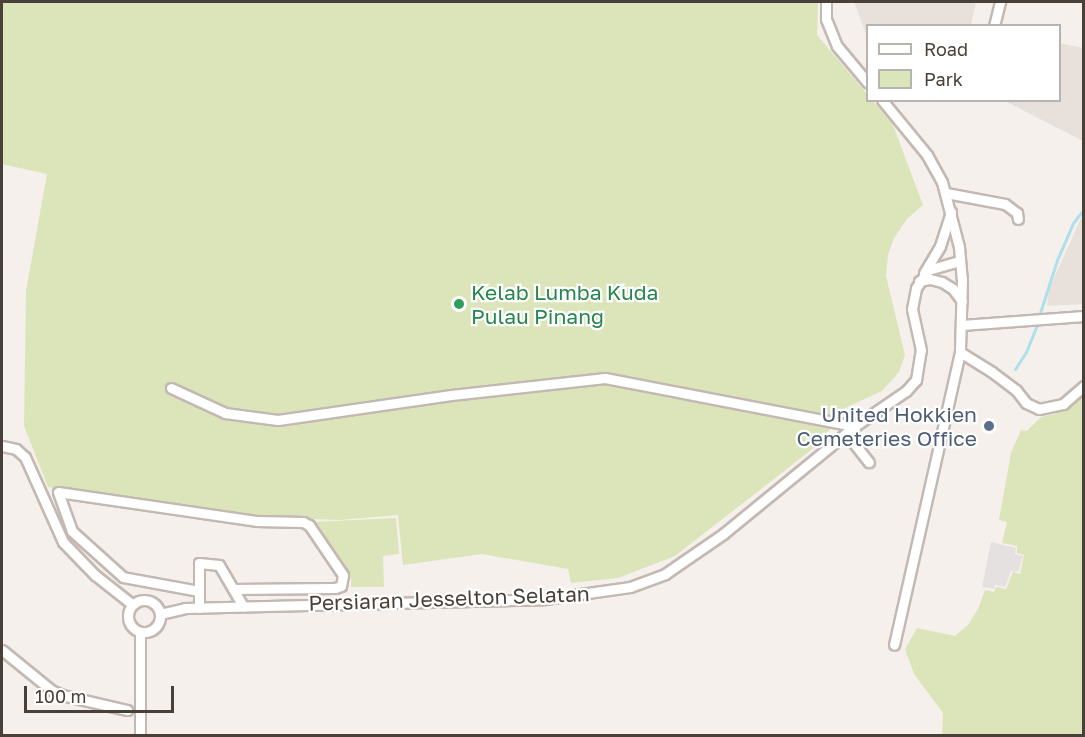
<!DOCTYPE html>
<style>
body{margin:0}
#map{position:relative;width:1085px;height:737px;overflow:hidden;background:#f5f0ec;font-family:"Golos Text",sans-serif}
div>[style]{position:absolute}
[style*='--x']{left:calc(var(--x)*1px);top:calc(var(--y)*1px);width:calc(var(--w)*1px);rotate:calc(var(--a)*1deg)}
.residential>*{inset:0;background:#e8e1db}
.green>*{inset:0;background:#dbe5b9}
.parking>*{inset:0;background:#e4e1e0}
.stream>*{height:3px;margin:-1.5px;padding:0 1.5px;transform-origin:1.5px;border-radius:1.5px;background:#aee0ec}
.roads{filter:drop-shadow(2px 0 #c3b9b2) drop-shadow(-2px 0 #c3b9b2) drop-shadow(0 2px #c3b9b2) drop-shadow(0 -2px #c3b9b2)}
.street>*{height:9px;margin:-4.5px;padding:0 4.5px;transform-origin:4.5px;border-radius:4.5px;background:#fff}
.street>.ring{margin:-4.5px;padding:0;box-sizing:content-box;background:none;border:9px solid #fff;border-radius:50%}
.dots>*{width:16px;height:16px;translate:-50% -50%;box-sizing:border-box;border:3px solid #fff;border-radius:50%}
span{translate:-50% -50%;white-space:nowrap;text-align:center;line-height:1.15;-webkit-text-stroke:4.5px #fff;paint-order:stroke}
.leisure-label{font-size:21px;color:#27864d}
.left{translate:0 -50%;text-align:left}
.service-label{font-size:21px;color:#4e5e75}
.right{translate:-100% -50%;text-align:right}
.street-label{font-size:21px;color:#49403a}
.frame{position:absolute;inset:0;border:3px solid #49403a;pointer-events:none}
.legend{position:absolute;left:866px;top:24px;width:195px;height:78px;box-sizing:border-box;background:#fff;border:2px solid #b6b3b0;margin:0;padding:8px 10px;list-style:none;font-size:18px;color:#49403a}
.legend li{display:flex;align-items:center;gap:12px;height:30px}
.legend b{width:30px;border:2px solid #b6b3b0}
.scale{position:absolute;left:24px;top:686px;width:150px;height:27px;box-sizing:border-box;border:3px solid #49403a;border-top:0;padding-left:8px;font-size:18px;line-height:21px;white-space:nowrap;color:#49403a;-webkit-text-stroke:4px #fff;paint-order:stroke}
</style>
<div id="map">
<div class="residential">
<i style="clip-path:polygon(854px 2px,976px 2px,971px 25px,868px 26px,867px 37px)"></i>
<i style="clip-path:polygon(1060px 43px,1083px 48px,1083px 141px,1005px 101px,1060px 100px)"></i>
<i style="clip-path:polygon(1083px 214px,1083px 304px,1047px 306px,1049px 289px)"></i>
</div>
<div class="green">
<i style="clip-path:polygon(2px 2px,818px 2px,817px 35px,867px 94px,868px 100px,873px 101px,893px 125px,923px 205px,907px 219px,894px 238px,888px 255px,886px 276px,905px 355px,899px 372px,882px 391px,845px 408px,820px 443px,675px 556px,618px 578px,571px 583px,568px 569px,482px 554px,403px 565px,398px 515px,340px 520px,254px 517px,48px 487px,24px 426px,26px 291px,47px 174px,2px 164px)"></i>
<i style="clip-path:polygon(1083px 392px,1083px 735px,942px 735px,943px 713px,914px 674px,905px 649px,917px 628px,955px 636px,968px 625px,978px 609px,985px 590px,994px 592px,996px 587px,1006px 589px,1013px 572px,1020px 574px,1024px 555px,1017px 553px,1017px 546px,1002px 543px,1007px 522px,999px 520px,1011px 453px,1021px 430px,1027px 431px,1041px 417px,1055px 414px,1070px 405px)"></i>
<i style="clip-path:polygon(396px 518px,399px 554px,383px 556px,384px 587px,351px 587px,351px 579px,313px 522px)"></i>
</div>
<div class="parking">
<i style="clip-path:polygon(991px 542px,1016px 548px,1015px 554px,1023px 556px,1018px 572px,1011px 571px,1005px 587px,995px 585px,994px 589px,982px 587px)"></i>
</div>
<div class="stream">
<i style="--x:1039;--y:316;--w:59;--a:-72.2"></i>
<i style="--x:1057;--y:260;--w:40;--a:-66.6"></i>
<i style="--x:1073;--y:223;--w:18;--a:-52"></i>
<i style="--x:1015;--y:369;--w:20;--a:-57"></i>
<i style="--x:1026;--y:352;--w:32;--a:-68"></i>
</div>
<div class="roads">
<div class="street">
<i style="--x:826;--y:2;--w:17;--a:90"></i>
<i style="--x:826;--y:19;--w:29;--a:68"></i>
<i style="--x:837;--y:46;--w:48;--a:50"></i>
<i style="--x:994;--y:26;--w:25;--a:-76"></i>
<i style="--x:882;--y:100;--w:71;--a:50.7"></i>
<i style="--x:927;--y:155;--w:31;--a:61"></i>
<i style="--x:942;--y:182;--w:67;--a:75.3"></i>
<i style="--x:959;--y:247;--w:32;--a:85"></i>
<i style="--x:962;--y:279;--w:73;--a:91.6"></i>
<i style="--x:960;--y:352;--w:300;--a:102.7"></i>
<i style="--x:946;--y:193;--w:60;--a:10.6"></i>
<i style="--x:1005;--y:204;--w:15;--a:37"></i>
<i style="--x:1017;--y:213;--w:6;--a:81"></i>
<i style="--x:924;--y:273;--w:31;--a:-59"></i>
<i style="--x:940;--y:246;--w:36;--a:-72"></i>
<i style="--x:919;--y:281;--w:11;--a:-10"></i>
<i style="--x:930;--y:279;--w:12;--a:14"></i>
<i style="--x:942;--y:282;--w:13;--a:32"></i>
<i style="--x:953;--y:289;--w:15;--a:53"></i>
<i style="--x:962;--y:325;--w:122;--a:-4.2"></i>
<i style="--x:960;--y:352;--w:38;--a:32"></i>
<i style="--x:992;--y:372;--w:30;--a:37"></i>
<i style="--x:1016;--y:390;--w:16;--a:52"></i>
<i style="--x:1026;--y:403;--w:14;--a:25"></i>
<i style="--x:1039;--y:409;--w:25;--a:-12"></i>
<i style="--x:1063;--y:404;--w:28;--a:-41"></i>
<i style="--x:171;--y:388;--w:60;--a:24.8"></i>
<i style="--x:225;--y:413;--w:53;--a:7.5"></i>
<i style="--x:278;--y:420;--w:175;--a:-8.2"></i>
<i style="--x:451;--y:395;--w:155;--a:-6.3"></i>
<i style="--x:605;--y:378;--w:255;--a:10.9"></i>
<i style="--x:846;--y:433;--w:37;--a:52"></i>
<i style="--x:2;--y:446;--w:14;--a:12"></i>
<i style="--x:16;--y:449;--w:12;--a:42"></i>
<i style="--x:25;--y:457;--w:93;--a:65.9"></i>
<i style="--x:63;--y:542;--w:46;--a:45.9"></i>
<i style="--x:95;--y:575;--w:48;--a:38.3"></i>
<i style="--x:199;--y:591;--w:77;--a:-169.6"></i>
<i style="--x:123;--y:577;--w:69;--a:-138"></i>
<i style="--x:72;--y:531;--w:41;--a:-109.7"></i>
<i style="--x:58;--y:492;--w:200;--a:8.3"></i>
<i style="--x:256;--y:521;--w:47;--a:1.2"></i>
<i style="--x:303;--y:522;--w:7;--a:27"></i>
<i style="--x:309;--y:525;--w:60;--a:55.8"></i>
<i style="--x:343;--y:575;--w:11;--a:100"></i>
<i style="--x:341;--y:586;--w:6;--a:162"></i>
<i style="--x:335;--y:588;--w:102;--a:179.4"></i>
<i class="ring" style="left:128px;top:600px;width:23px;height:23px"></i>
<i style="--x:199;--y:608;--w:45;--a:-90"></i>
<i style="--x:199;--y:563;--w:20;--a:6"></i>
<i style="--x:219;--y:565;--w:48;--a:59.7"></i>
<i style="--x:160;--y:614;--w:26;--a:-13"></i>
<i style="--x:185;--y:608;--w:360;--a:-1.4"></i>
<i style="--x:545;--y:599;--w:86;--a:-8"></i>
<i style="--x:630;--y:587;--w:37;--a:-20"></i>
<i style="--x:665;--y:574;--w:70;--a:-34.6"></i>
<i style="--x:723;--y:534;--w:171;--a:-39.3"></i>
<i style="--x:855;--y:426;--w:62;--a:-34.5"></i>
<i style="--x:906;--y:391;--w:15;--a:-48"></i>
<i style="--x:916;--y:380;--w:30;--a:-81"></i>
<i style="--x:921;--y:350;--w:42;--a:-102.4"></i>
<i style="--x:912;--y:309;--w:21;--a:-79"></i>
<i style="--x:916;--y:288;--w:22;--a:-56"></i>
<i style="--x:928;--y:270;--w:33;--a:-16"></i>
<i style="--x:2;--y:650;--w:63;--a:39.2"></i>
<i style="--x:51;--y:690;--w:12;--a:24"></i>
<i style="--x:62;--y:695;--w:67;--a:13"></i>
<i style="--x:140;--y:736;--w:104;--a:-90"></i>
</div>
</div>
<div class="dots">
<i style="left:459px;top:304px;background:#2e9e5b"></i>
<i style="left:989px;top:426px;background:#5c6f8a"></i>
</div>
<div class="leisure-label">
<span class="left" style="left:471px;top:304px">Kelab Lumba Kuda<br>Pulau Pinang</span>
</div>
<div class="service-label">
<span class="right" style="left:977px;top:426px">United Hokkien<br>Cemeteries Office</span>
</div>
<div class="street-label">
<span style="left:449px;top:598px;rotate:-2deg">Persiaran Jesselton Selatan</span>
</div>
<div class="frame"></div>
<ul class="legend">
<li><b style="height:8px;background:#fff"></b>Road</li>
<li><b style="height:16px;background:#dbe5b9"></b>Park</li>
</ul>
<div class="scale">100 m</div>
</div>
